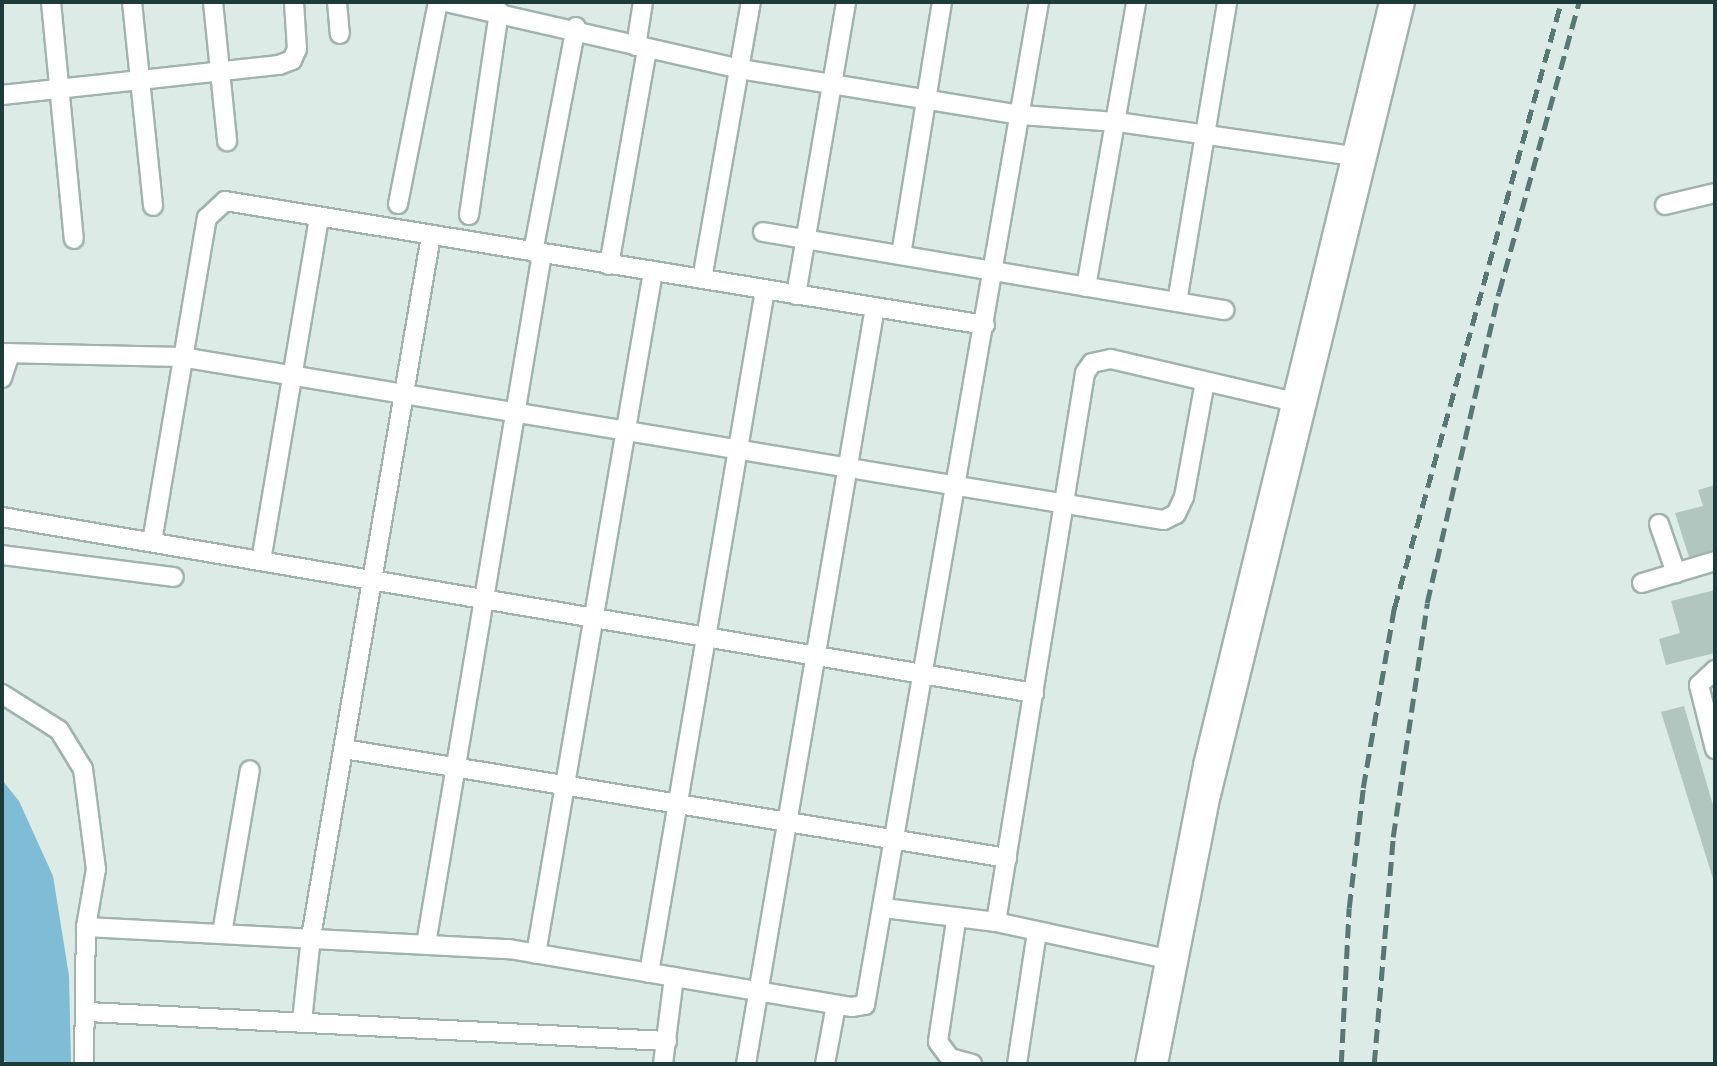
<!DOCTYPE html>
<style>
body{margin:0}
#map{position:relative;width:1717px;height:1066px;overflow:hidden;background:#ddebe7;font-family:"Nunito Sans",sans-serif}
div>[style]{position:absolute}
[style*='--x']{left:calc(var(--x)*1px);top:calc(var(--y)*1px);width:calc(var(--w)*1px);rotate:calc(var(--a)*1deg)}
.water>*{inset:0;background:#7fbcd6}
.building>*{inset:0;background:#b2c6c0}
.roads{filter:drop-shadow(2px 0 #a0b3af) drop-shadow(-2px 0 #a0b3af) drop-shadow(0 2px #a0b3af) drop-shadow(0 -2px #a0b3af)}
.minor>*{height:18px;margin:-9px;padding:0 9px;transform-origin:9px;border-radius:9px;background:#fff}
.rail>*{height:4.5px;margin-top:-2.25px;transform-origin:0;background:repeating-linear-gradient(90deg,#577874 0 14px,transparent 0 21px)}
span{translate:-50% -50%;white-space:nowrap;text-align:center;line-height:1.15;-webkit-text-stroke:7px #eef7f4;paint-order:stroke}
.frame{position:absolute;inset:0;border:4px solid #1d3b38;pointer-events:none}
</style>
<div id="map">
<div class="water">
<i style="clip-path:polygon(2px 780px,19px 801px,53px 876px,69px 976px,71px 1064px,8px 1064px,2px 1059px)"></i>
</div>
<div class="building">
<i style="clip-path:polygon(1715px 485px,1715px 550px,1689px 557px,1675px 513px,1703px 506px,1698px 490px)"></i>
<i style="clip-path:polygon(1715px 590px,1715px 653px,1666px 665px,1659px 639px,1680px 633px,1671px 601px)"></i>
<i style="clip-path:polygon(1684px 706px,1715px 812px,1715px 885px,1661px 712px)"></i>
</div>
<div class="roads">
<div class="minor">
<i style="--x:51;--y:2;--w:238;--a:84.5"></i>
<i style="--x:132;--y:2;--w:205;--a:84.1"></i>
<i style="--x:213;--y:2;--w:140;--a:84.2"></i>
<i style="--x:337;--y:2;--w:32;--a:85"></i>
<i style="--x:446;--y:2;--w:302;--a:12.8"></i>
<i style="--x:740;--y:69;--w:285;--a:9.3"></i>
<i style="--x:1021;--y:115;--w:96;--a:4.2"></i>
<i style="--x:1117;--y:122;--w:246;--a:8.2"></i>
<i style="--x:636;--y:46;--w:45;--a:-81"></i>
<i style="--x:2;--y:95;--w:279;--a:-6.2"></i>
<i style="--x:279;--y:65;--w:14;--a:-21"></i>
<i style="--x:292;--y:60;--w:12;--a:-66"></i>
<i style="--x:297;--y:49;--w:47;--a:-93.7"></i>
<i style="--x:398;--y:204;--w:206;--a:-78.8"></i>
<i style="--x:1665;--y:205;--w:51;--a:-13.5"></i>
<i style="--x:469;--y:215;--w:206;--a:-81.6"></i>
<i style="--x:763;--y:232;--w:468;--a:9.6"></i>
<i style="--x:533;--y:252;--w:229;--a:-79.2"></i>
<i style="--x:901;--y:255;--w:256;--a:-80.8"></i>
<i style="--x:609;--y:265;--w:218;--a:-80"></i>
<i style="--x:702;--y:279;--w:281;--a:-80"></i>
<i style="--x:1086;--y:287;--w:289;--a:-80"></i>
<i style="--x:796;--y:295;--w:297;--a:-80.3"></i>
<i style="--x:1177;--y:302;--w:304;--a:-80.5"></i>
<i style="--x:2;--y:353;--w:179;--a:1.3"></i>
<i style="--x:181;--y:357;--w:996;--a:9.42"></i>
<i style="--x:1164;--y:520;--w:13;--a:-27"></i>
<i style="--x:1176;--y:514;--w:19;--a:-65"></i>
<i style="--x:1184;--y:497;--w:117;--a:-79.7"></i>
<i style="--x:2;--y:378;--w:26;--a:-72"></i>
<i style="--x:2;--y:517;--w:1047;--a:9.68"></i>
<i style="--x:1659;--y:524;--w:52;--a:70.9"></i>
<i style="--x:152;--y:542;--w:329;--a:-80.4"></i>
<i style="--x:207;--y:218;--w:25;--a:-43"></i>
<i style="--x:225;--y:201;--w:770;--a:9.27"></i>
<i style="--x:2;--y:555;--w:173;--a:7.3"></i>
<i style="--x:261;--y:561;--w:348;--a:-80.4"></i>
<i style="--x:1642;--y:583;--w:76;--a:-16.8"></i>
<i style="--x:1715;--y:670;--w:22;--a:137"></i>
<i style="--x:1699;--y:685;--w:66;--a:76"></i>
<i style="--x:2;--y:694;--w:67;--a:32.3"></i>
<i style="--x:59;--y:730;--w:46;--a:58.4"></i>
<i style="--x:83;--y:769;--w:101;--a:82.6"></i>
<i style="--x:96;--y:869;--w:59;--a:99.8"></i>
<i style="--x:344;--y:749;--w:672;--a:9.34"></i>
<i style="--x:884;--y:908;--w:113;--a:7.1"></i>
<i style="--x:996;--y:922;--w:170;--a:12.2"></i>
<i style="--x:956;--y:921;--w:122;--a:98.5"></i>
<i style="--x:938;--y:1042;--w:20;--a:53"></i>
<i style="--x:950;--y:1058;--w:23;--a:15"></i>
<i style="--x:996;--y:922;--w:556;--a:-80.79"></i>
<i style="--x:1085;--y:373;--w:12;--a:-55"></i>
<i style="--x:1092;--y:363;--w:19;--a:-12"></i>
<i style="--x:1111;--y:359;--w:184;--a:13.2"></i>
<i style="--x:222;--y:933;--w:165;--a:-80.3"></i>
<i style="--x:426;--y:944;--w:700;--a:-80.46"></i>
<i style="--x:536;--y:954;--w:692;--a:-80.27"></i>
<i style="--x:649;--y:973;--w:693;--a:-80.36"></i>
<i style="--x:88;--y:1012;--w:580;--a:2.87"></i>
<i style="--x:302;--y:1021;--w:84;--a:-83.9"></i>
<i style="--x:311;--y:937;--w:711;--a:-80.29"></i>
<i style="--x:84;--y:1064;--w:137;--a:-89.2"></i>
<i style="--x:86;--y:927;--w:424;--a:3"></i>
<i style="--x:509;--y:949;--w:348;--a:9.6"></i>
<i style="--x:852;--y:1007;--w:13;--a:-9"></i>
<i style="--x:865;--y:1005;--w:1018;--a:-80.16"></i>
<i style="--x:663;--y:1064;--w:88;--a:-82.8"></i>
<i style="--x:746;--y:1064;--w:768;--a:-80.33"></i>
<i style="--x:825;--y:1064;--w:60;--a:-79.4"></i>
<i style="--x:1017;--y:1064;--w:134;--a:-81.4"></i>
<i style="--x:1145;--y:1064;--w:305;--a:-79"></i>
<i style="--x:1203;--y:765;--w:785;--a:-76.3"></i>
<i style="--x:1158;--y:1064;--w:274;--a:-78.9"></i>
<i style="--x:1211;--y:795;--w:816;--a:-76.25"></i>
</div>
</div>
<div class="rail">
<i style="--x:1341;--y:1064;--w:156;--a:-87.1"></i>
<i style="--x:1349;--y:908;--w:121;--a:-83.3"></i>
<i style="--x:1363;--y:788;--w:182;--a:-80.2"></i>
<i style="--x:1394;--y:609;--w:630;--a:-74.62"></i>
<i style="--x:1374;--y:1064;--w:228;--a:-85.2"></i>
<i style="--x:1393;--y:837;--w:236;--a:-81.7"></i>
<i style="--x:1427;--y:603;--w:319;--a:-77"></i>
<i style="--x:1499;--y:292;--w:301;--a:-74.6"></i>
</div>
<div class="frame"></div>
</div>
